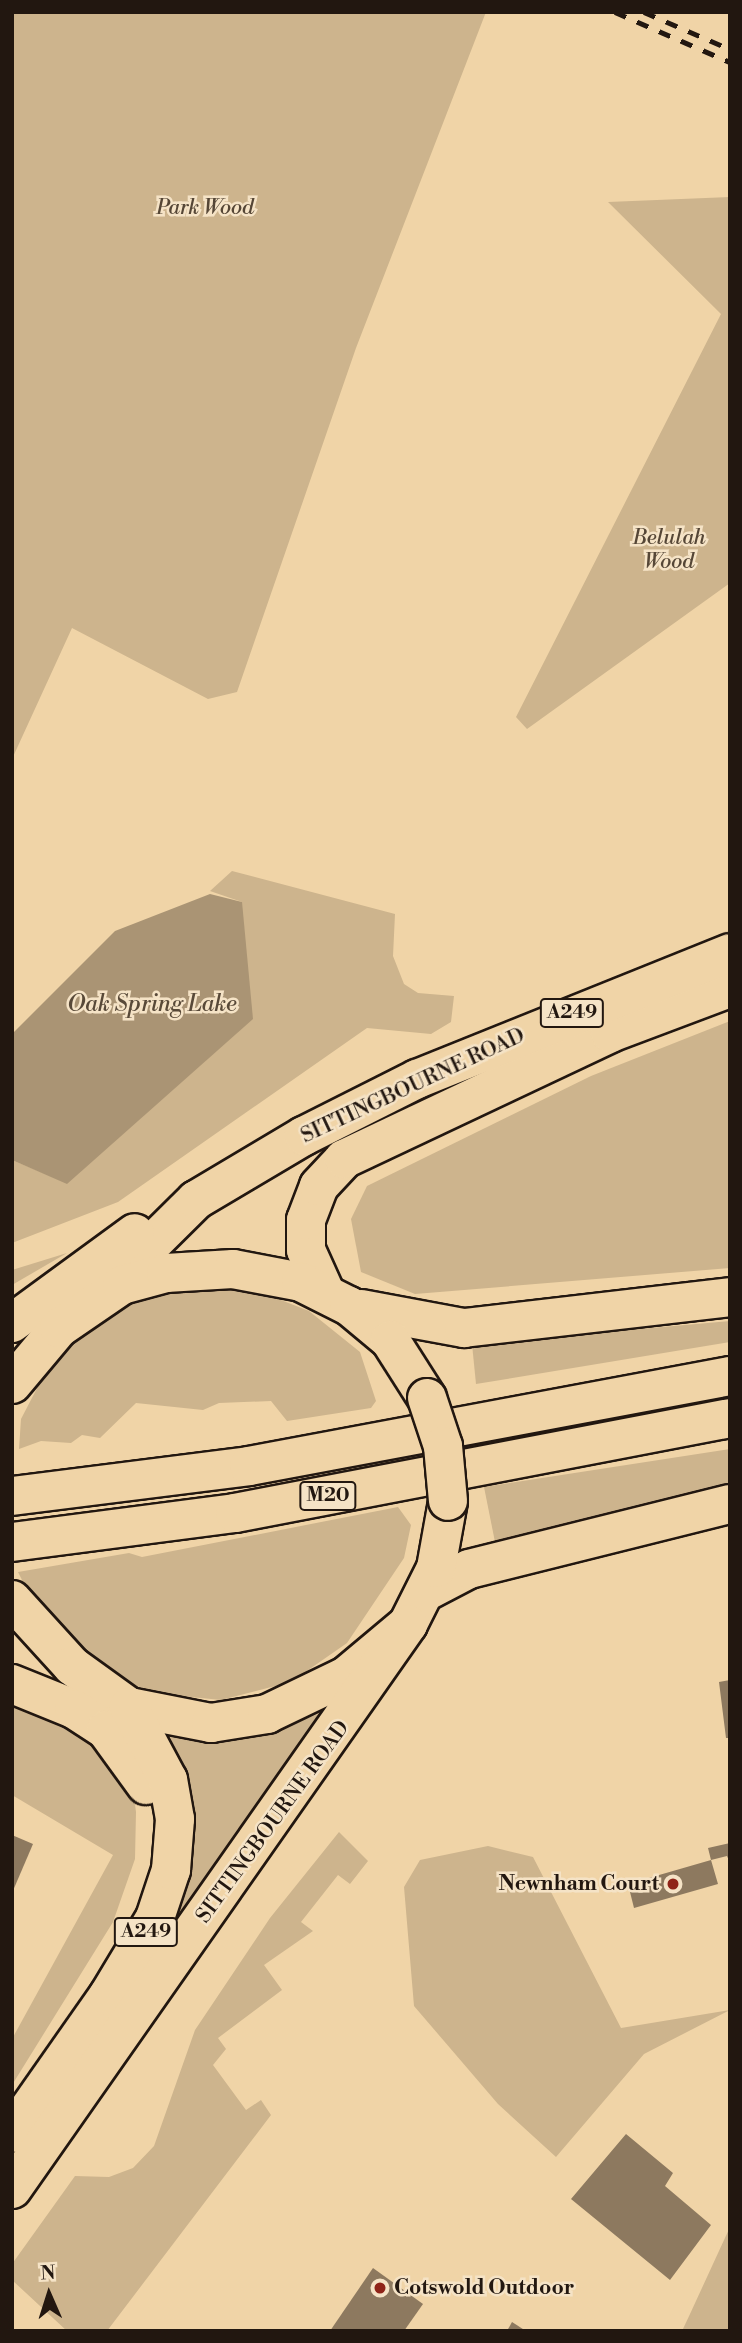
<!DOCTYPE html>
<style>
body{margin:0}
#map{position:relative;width:742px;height:2343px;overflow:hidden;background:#f0d4a7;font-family:"Libre Bodoni",serif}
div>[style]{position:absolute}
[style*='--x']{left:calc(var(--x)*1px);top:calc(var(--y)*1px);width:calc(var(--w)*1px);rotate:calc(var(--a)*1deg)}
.green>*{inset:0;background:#cdb48d}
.water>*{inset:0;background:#aa9474}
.building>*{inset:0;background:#8d795f}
.roads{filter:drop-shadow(2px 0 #221710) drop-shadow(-2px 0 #221710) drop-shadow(0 2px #221710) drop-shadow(0 -2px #221710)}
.highway>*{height:38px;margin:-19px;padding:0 19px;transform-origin:19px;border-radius:19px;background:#f0d4a7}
.rail>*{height:5px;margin-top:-2.5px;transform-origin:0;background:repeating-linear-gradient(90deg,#221710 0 12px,transparent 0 24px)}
.bridges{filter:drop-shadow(2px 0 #221710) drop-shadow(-2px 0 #221710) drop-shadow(0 2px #221710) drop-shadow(0 -2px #221710)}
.highway-bridge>*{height:38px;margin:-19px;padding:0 19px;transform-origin:19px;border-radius:19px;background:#f0d4a7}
.dots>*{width:19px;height:19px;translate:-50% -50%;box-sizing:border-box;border:4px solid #f5e3c6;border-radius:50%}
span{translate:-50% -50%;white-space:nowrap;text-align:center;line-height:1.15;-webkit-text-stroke:5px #f5e3c6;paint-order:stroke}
.shield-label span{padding:2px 5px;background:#f5e3c6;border:2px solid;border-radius:5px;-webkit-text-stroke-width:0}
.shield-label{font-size:19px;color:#221710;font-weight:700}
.park-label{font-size:21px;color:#554636;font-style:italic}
.street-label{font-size:21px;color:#221710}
.poi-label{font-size:21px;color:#221710;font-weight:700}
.right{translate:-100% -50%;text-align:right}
.left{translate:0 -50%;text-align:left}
.water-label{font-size:23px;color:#584938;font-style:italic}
.frame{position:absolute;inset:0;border:14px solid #221710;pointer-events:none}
.north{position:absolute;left:14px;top:2259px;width:70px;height:70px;-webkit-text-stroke:5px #f5e3c6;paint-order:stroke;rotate:357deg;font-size:19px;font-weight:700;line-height:28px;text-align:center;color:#221710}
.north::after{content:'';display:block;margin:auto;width:24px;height:32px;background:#221710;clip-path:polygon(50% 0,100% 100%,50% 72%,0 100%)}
</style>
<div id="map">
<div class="green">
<i style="clip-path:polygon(12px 12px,486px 12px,356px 348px,237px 692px,208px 699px,72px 628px,12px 759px)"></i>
<i style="clip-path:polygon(730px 197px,730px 583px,527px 729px,516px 717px,721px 314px,608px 202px)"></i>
<i style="clip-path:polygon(232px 871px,395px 914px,393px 956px,404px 984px,418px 993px,454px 996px,451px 1022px,431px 1034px,367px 1028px,118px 1202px,12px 1243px,12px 1160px,67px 1183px,242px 902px,210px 891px)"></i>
<i style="clip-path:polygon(730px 1021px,730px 1268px,415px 1294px,361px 1272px,351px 1219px,367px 1186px,591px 1076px)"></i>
<i style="clip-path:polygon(67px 1253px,12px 1285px,12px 1270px)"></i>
<i style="clip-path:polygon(165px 1287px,253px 1289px,309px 1311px,360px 1352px,376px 1401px,371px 1408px,287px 1421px,271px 1401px,219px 1403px,203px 1410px,136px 1403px,100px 1438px,82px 1435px,71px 1443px,41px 1441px,19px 1449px,21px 1419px,46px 1371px,78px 1335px,115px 1307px)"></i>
<i style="clip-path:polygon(730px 1321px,730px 1342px,476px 1384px,472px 1344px)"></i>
<i style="clip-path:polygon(730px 1449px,730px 1486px,495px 1542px,484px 1487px)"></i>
<i style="clip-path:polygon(398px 1507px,411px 1525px,404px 1558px,347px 1643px,291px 1682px,221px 1700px,151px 1693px,87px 1661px,37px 1610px,18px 1572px,129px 1553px,142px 1557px)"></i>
<i style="clip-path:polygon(12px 1698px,94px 1741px,134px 1797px,136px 1812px,135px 1859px,113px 1922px,12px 2085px,12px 2039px,113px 1855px,12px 1795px)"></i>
<i style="clip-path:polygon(332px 1709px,137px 1991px,184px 1889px,192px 1794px,169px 1734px,265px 1734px)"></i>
<i style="clip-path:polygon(339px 1832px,368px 1861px,350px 1884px,338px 1875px,301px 1922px,313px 1931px,264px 1965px,282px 1990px,218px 2038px,226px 2049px,213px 2065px,246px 2110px,261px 2100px,271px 2115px,107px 2331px,67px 2331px,12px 2280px,12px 2264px,75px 2176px,109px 2177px,133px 2168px,154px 2146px,195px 2030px,270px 1918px)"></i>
<i style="clip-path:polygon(488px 1846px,533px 1857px,621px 2028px,730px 2010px,644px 2054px,556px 2157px,498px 2104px,414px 2006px,404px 1887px,420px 1860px)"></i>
<i style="clip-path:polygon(730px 2227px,730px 2331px,682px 2331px,690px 2314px)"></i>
</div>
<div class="water">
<i style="clip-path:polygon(210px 894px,242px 902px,253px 1019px,67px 1184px,12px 1160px,12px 1034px,115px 931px)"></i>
</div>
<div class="building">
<i style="clip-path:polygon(730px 1680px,730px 1738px,726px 1738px,719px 1682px)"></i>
<i style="clip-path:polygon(12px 1835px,33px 1844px,12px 1893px)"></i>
<i style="clip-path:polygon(730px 1843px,730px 1863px,727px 1856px,711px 1860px,718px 1884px,634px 1908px,628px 1884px,711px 1860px,708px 1848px)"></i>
<i style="clip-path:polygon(626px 2134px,673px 2173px,665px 2186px,711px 2225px,670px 2280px,571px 2199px)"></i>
<i style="clip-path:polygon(373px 2268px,423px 2304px,404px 2331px,330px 2331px)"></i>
<i style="clip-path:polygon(512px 2322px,526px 2331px,507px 2331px)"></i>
</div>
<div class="roads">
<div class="highway">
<i style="--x:325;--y:1292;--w:46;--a:-114.3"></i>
<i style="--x:306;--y:1250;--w:30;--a:-90"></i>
<i style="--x:306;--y:1220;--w:36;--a:-69"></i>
<i style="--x:319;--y:1186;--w:37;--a:-47"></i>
<i style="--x:344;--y:1159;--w:294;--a:-25.3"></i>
<i style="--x:610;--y:1033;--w:128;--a:-20.6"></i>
<i style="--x:96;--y:1299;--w:141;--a:-44.7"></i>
<i style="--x:196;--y:1200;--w:126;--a:-30.7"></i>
<i style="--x:304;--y:1136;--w:127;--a:-26.8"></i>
<i style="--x:417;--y:1079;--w:337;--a:-21.9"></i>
<i style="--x:361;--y:1309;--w:105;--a:10.5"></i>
<i style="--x:464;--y:1328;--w:268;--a:-6.6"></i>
<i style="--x:12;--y:1323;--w:152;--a:-36.2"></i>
<i style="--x:12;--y:1384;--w:73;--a:-50"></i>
<i style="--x:59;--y:1328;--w:76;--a:-34.3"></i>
<i style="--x:122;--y:1285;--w:46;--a:-15.3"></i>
<i style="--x:166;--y:1273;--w:67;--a:-3.4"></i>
<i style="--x:233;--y:1269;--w:69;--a:10.8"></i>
<i style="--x:301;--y:1282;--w:54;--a:26.6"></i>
<i style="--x:349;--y:1306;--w:53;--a:39.7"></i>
<i style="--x:390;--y:1340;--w:69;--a:57.5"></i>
<i style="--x:12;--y:1496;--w:239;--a:-7.2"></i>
<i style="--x:249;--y:1466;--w:489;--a:-10.6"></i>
<i style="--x:12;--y:1542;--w:225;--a:-7.4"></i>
<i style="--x:235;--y:1513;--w:504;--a:-10.86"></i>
<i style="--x:427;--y:1591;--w:47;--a:-27.6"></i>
<i style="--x:469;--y:1569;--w:269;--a:-14"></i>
<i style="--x:12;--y:1600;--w:89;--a:47.7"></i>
<i style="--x:72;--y:1666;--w:70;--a:35.7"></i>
<i style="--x:129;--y:1707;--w:84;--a:11"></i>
<i style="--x:211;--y:1723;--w:57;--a:-9.1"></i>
<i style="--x:267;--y:1714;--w:88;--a:-25.7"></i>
<i style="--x:346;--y:1676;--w:81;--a:-40"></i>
<i style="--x:408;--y:1624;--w:63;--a:-63.4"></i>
<i style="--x:436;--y:1568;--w:68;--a:-79.8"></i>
<i style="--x:12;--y:1684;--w:67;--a:22"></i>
<i style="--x:74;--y:1709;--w:38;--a:33"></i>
<i style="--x:106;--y:1730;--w:68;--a:54"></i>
<i style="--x:12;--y:2133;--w:167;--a:-55"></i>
<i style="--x:108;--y:1996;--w:91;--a:-58.9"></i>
<i style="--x:155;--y:1918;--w:51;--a:-71.6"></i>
<i style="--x:171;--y:1870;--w:51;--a:-85.5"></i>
<i style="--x:175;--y:1819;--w:40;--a:-100"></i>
<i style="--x:168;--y:1780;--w:83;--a:-118.1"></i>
<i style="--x:12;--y:2189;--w:690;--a:-54.97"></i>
</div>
</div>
<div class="rail">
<i style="--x:615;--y:12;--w:125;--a:23.5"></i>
<i style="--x:644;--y:12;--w:94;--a:23.3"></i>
</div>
<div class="bridges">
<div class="highway-bridge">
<i style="--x:427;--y:1398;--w:51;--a:71.6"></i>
<i style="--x:443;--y:1446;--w:55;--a:84.8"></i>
</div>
</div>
<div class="dots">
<i style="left:673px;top:1884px;background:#8f2418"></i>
<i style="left:380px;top:2288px;background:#8f2418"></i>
</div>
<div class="shield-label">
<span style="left:572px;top:1013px">A249</span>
<span style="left:328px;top:1496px">M20</span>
<span style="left:146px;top:1932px">A249</span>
</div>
<div class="park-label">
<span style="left:205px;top:208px">Park Wood</span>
<span style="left:669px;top:550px">Belulah<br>Wood</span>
</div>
<div class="street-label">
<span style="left:413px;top:1086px;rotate:-25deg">SITTINGBOURNE ROAD</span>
<span style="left:273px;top:1822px;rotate:-54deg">SITTINGBOURNE ROAD</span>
</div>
<div class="poi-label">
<span class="right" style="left:659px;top:1884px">Newnham Court</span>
<span class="left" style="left:394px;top:2288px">Cotswold Outdoor</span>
</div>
<div class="water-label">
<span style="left:152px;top:1004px">Oak Spring Lake</span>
</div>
<div class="frame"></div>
<div class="north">N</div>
</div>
